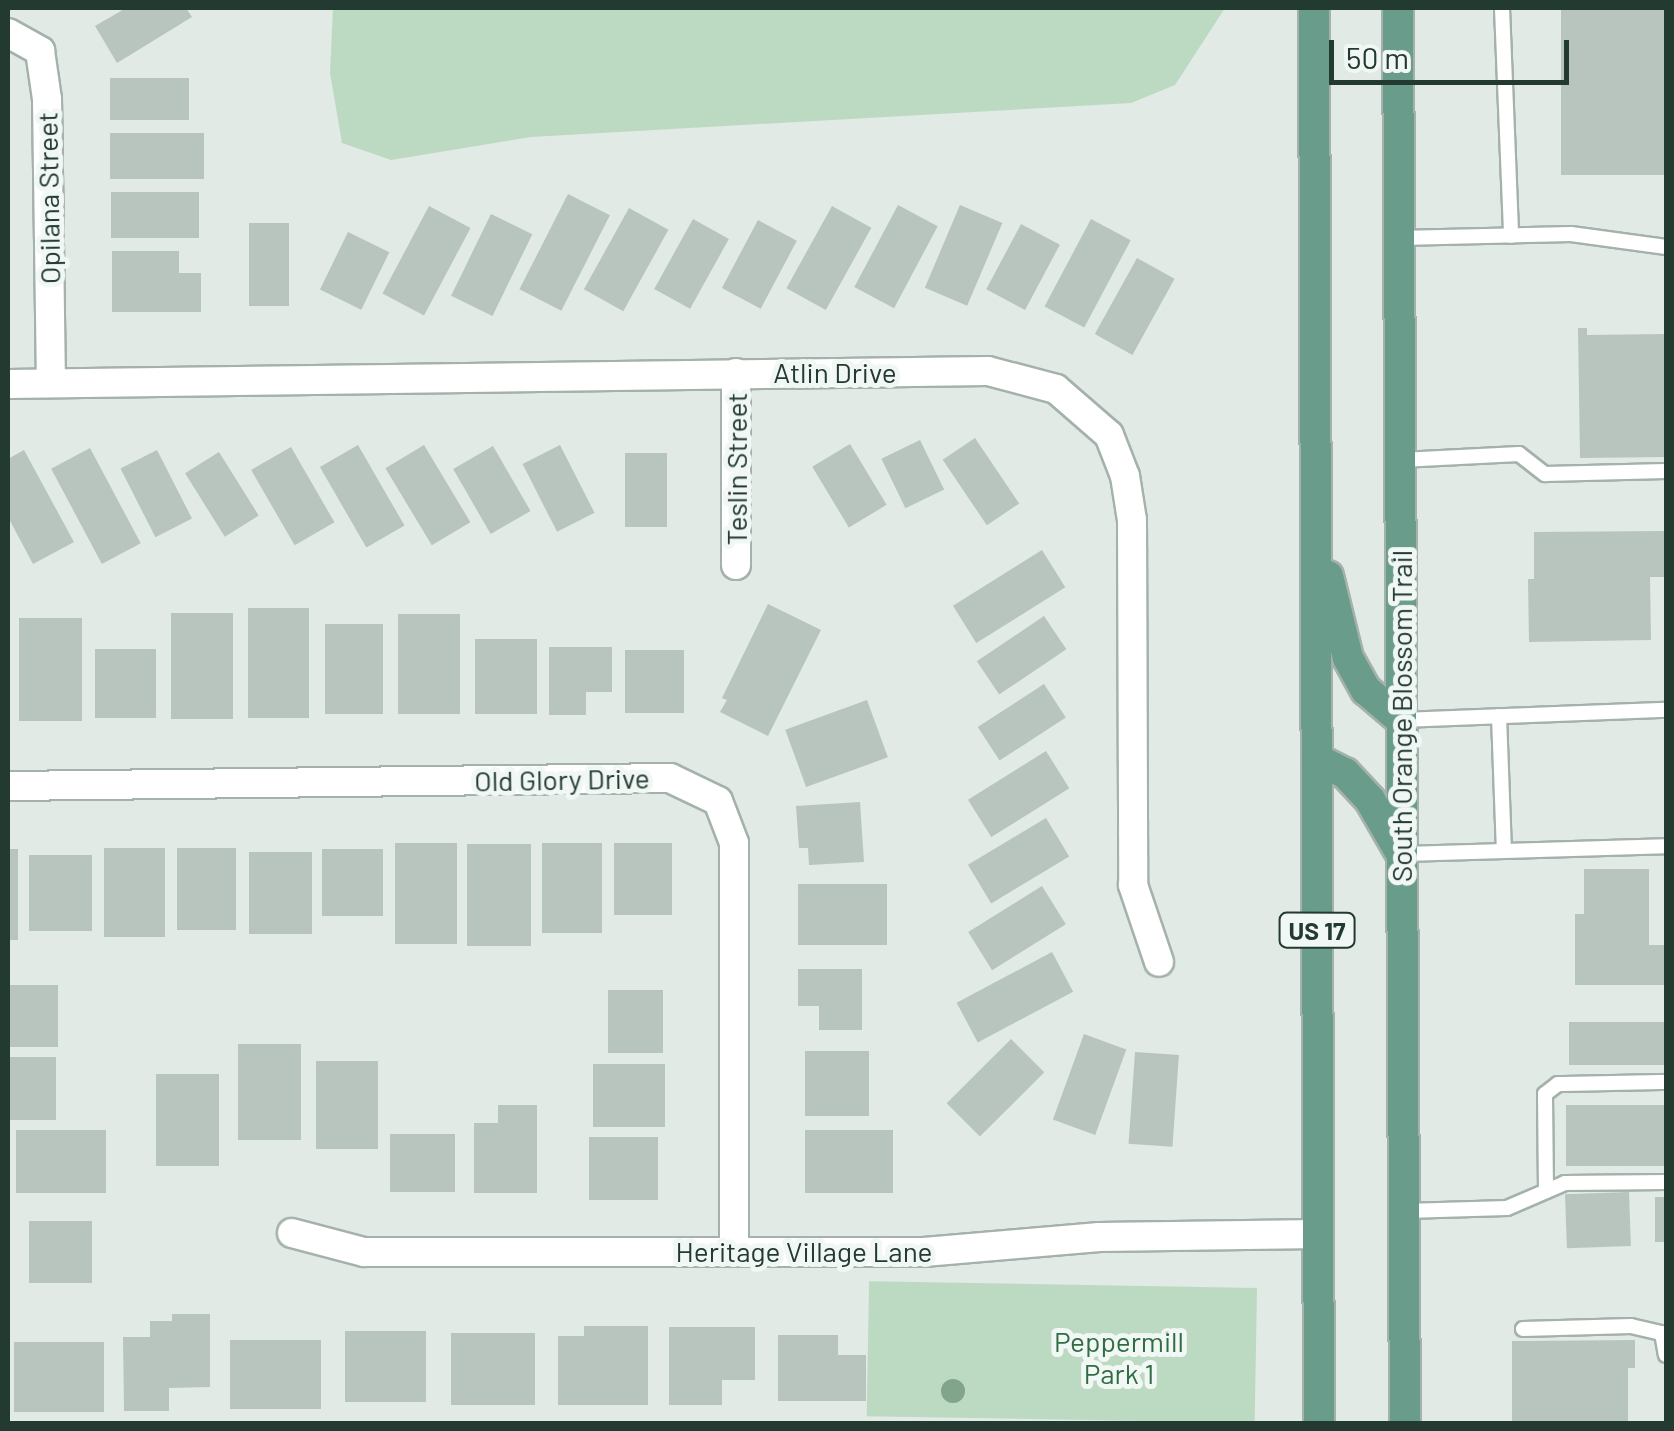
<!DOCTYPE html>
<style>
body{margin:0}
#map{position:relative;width:1674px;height:1431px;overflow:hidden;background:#e1eae5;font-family:Barlow,sans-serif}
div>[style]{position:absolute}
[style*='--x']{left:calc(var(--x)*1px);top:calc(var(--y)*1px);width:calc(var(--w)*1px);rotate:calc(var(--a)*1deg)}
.green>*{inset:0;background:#bcdac1;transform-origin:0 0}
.building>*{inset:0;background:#b7c5be;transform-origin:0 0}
.roads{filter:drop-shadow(2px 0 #a4b2ab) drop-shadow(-2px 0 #a4b2ab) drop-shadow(0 2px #a4b2ab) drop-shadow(0 -2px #a4b2ab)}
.lane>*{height:14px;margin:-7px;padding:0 7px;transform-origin:7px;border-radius:7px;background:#fff}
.street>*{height:28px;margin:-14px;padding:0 14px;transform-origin:14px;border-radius:14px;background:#fff}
.primary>*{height:30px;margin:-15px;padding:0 15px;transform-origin:15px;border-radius:15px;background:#699c8a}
.trees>*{width:24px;height:24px;margin:-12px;border-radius:50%;background:#80a58b}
span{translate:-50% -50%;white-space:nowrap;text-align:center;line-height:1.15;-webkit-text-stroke:10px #f1f7f4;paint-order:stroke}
.shield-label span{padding:2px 8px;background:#f1f7f4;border:2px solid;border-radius:8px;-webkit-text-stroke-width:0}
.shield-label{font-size:25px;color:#233a31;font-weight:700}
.street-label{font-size:28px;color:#233a31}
.park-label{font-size:28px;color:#316d42}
.frame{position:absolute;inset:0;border:10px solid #233a31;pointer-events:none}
.scale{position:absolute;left:1329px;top:40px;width:240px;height:45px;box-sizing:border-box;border:5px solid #233a31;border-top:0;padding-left:12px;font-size:30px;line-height:35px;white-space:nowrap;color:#233a31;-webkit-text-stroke:8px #f1f7f4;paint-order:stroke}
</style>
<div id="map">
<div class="green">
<i style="clip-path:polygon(333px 8px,1225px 8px,1175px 85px,1131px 103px,531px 137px,391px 160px,342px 143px,330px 73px)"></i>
<i style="left:1257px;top:1288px;width:135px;height:388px;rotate:91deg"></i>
</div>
<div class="building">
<i style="clip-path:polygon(126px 8px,186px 8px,192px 17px,117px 63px,95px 26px)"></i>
<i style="left:1561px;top:8px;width:105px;height:167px"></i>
<i style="left:110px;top:78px;width:79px;height:42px"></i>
<i style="left:110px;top:133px;width:94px;height:46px"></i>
<i style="left:111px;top:192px;width:88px;height:46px"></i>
<i style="left:568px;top:194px;width:47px;height:107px;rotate:27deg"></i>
<i style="left:898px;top:205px;width:45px;height:93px;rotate:28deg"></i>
<i style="left:960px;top:205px;width:46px;height:90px;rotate:23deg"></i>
<i style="left:429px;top:206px;width:47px;height:99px;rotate:28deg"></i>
<i style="left:832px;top:206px;width:45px;height:94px;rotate:29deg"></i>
<i style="left:629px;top:208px;width:45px;height:93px;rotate:29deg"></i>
<i style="left:491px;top:214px;width:46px;height:91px;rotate:26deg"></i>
<i style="left:693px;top:219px;width:41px;height:80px;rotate:29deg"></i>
<i style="left:1091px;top:219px;width:45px;height:99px;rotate:28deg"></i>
<i style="left:758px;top:220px;width:44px;height:77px;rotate:28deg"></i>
<i style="left:249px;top:223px;width:40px;height:83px"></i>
<i style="left:1021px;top:224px;width:44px;height:74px;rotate:28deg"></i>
<i style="left:348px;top:232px;width:46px;height:64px;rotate:26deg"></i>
<i style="clip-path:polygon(112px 251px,179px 251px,179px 273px,201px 273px,201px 312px,112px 312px)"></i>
<i style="left:1137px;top:258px;width:43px;height:87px;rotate:29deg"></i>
<i style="clip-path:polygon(1578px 328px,1587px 328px,1587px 335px,1666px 334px,1666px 457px,1580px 458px)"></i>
<i style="left:975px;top:438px;width:79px;height:39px;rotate:56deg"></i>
<i style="left:920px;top:440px;width:55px;height:43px;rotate:64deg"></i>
<i style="left:850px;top:444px;width:71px;height:44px;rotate:59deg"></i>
<i style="left:358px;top:445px;width:93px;height:44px;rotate:60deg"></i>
<i style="left:424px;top:445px;width:90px;height:45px;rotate:59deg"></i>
<i style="left:560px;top:445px;width:76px;height:42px;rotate:63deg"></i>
<i style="left:493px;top:446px;width:75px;height:46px;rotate:60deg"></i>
<i style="left:291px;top:447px;width:87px;height:46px;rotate:60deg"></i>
<i style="left:90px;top:448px;width:108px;height:44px;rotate:62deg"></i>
<i style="clip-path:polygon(24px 450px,74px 542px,33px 564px,8px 517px,8px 459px)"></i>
<i style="left:157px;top:450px;width:77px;height:41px;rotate:63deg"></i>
<i style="left:219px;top:452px;width:75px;height:40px;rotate:58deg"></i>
<i style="left:625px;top:453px;width:42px;height:74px"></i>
<i style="clip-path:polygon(1666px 531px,1666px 577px,1650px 577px,1651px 640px,1529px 642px,1528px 579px,1534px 579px,1534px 532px)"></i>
<i style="left:1042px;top:550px;width:44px;height:105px;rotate:58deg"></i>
<i style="clip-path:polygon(768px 604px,821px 630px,768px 736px,720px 712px,727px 700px,722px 698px)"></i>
<i style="left:248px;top:608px;width:61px;height:110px"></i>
<i style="left:171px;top:613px;width:62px;height:106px"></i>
<i style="left:398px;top:614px;width:62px;height:100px"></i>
<i style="left:1044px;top:616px;width:40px;height:81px;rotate:56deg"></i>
<i style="left:19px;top:618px;width:63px;height:103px"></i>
<i style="left:325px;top:624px;width:58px;height:90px"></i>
<i style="left:475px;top:639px;width:62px;height:75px"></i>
<i style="clip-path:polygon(549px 647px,612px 647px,612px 692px,586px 692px,586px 715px,549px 715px)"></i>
<i style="left:95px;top:649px;width:61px;height:69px"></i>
<i style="left:625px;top:650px;width:59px;height:63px"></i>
<i style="left:1044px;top:684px;width:40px;height:79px;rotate:57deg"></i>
<i style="left:867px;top:700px;width:61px;height:87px;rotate:70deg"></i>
<i style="left:1046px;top:751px;width:44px;height:92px;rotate:58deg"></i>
<i style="clip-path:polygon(860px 802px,864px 862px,809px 865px,808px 848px,799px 848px,796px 806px)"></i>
<i style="left:1046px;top:818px;width:45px;height:91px;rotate:59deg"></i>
<i style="left:395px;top:843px;width:62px;height:101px"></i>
<i style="left:542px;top:843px;width:60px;height:90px"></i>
<i style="left:614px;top:843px;width:58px;height:72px"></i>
<i style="left:467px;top:844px;width:64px;height:102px"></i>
<i style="left:104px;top:848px;width:61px;height:89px"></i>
<i style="left:177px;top:848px;width:59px;height:82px"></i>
<i style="left:8px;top:849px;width:10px;height:91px"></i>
<i style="left:322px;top:849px;width:61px;height:67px"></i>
<i style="left:249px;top:852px;width:63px;height:82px"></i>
<i style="left:29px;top:855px;width:63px;height:76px"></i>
<i style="clip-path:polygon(1584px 869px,1649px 869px,1649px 945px,1666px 945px,1666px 985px,1575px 985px,1575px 914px,1584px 914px)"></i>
<i style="left:798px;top:884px;width:89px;height:61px"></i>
<i style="left:1042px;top:886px;width:45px;height:87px;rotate:58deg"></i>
<i style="left:1052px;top:952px;width:45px;height:108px;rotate:62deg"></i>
<i style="clip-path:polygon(798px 969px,862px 969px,862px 1030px,819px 1030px,819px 1006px,798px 1006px)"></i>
<i style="left:8px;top:985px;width:50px;height:62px"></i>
<i style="left:608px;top:990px;width:55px;height:63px"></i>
<i style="left:1666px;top:1022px;width:43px;height:97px;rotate:90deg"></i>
<i style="left:1084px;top:1034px;width:45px;height:91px;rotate:20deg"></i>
<i style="left:1011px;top:1039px;width:47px;height:91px;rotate:45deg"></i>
<i style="left:238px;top:1044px;width:63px;height:96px"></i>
<i style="left:805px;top:1051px;width:64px;height:65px"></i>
<i style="left:1135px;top:1052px;width:44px;height:92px;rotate:4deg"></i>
<i style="left:8px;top:1057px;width:48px;height:63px"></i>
<i style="left:316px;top:1061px;width:62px;height:88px"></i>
<i style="left:593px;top:1064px;width:72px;height:63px"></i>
<i style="left:156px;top:1074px;width:63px;height:92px"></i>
<i style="clip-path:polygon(498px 1105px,537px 1105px,537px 1193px,474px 1193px,474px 1123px,498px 1123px)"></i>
<i style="left:1666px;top:1105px;width:61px;height:100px;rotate:90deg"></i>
<i style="left:16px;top:1130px;width:90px;height:63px"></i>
<i style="left:805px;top:1130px;width:88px;height:63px"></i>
<i style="left:390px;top:1134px;width:65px;height:58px"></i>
<i style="left:589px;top:1137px;width:69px;height:63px"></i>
<i style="left:1629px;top:1192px;width:54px;height:64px;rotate:88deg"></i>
<i style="left:1655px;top:1197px;width:11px;height:45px"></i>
<i style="left:29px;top:1221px;width:63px;height:62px"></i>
<i style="clip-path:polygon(172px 1314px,210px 1314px,210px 1387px,169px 1388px,169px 1411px,124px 1411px,123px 1337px,150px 1337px,150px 1321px,172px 1321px)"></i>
<i style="clip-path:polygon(584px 1326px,648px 1326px,648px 1405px,558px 1405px,558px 1336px,584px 1336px)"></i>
<i style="clip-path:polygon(669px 1327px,755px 1327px,755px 1380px,722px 1380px,722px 1405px,669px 1405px)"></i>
<i style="left:345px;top:1331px;width:81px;height:71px"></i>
<i style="left:451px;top:1333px;width:84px;height:72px"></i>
<i style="clip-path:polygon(778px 1335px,838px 1335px,838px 1355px,866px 1355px,866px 1401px,778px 1401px)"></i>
<i style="left:230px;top:1340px;width:91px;height:69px"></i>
<i style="clip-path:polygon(1635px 1340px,1635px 1368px,1628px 1368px,1628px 1424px,1512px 1424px,1512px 1341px)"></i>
<i style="left:14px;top:1342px;width:90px;height:70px"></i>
</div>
<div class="roads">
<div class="lane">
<i style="--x:1502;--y:8;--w:228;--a:87.7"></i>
<i style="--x:1399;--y:238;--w:172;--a:-1.3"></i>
<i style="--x:1571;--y:234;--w:96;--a:7.8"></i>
<i style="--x:1401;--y:460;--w:118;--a:-2.9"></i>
<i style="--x:1519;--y:454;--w:33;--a:38"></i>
<i style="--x:1545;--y:474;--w:121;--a:-1.4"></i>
<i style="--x:1499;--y:716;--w:134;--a:87.9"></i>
<i style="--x:1402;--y:720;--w:264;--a:-2.2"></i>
<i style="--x:1403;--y:854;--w:263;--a:-1.7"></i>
<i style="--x:1546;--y:1191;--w:97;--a:-90.6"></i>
<i style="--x:1545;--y:1094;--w:16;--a:-38"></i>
<i style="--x:1558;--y:1084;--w:108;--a:-1.1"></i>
<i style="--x:1405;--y:1211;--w:102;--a:-1.7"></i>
<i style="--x:1507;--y:1208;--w:63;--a:-23.3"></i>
<i style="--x:1565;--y:1183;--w:101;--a:-0.6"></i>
<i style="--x:1523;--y:1329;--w:108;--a:-1.6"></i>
<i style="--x:1631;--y:1326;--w:32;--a:13"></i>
<i style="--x:1662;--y:1333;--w:22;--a:80"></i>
</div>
<div class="street">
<i style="--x:8;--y:33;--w:37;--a:29"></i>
<i style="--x:40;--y:51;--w:49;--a:81.7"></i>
<i style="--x:47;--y:99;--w:284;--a:89.2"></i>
<i style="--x:8;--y:384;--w:980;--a:-0.76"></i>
<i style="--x:988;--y:371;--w:70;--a:14.8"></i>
<i style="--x:1056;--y:389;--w:70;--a:41"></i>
<i style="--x:1109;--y:435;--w:44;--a:68.7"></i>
<i style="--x:1125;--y:476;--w:45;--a:81"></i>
<i style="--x:1132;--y:520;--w:365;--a:89.8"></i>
<i style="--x:1133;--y:885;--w:81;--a:71.3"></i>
<i style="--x:736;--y:565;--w:192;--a:-90"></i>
<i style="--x:8;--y:786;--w:662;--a:-0.69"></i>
<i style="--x:670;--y:778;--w:53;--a:25.6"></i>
<i style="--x:718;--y:801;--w:45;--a:69.1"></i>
<i style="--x:734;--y:843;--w:409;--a:90"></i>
<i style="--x:292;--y:1233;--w:74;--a:14.8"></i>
<i style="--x:364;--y:1252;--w:560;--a:0"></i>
<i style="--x:924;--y:1252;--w:176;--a:-4.9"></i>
<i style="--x:1099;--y:1237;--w:220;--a:-0.8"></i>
</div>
<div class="primary">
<i style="--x:1314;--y:8;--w:1416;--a:89.8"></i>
<i style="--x:1398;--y:8;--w:1416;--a:89.72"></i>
<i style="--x:1328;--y:576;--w:84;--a:76.3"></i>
<i style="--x:1348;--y:658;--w:37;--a:61"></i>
<i style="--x:1366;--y:690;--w:46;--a:40.6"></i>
<i style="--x:1317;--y:759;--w:31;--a:27"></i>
<i style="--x:1345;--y:773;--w:37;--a:47"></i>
<i style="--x:1370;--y:800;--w:60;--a:60"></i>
</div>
</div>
<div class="trees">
<i style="left:953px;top:1391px"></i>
</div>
<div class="shield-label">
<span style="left:1317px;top:930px">US 17</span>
</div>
<div class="street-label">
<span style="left:48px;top:198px;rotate:-91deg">Opilana Street</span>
<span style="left:835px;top:372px">Atlin Drive</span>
<span style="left:736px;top:469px;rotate:-90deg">Teslin Street</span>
<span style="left:1401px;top:716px;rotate:-90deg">South Orange Blossom Trail</span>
<span style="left:562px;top:779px;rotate:-1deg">Old Glory Drive</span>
<span style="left:804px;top:1251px">Heritage Village Lane</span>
</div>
<div class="park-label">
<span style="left:1119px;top:1357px">Peppermill<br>Park 1</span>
</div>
<div class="frame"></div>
<div class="scale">50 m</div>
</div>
